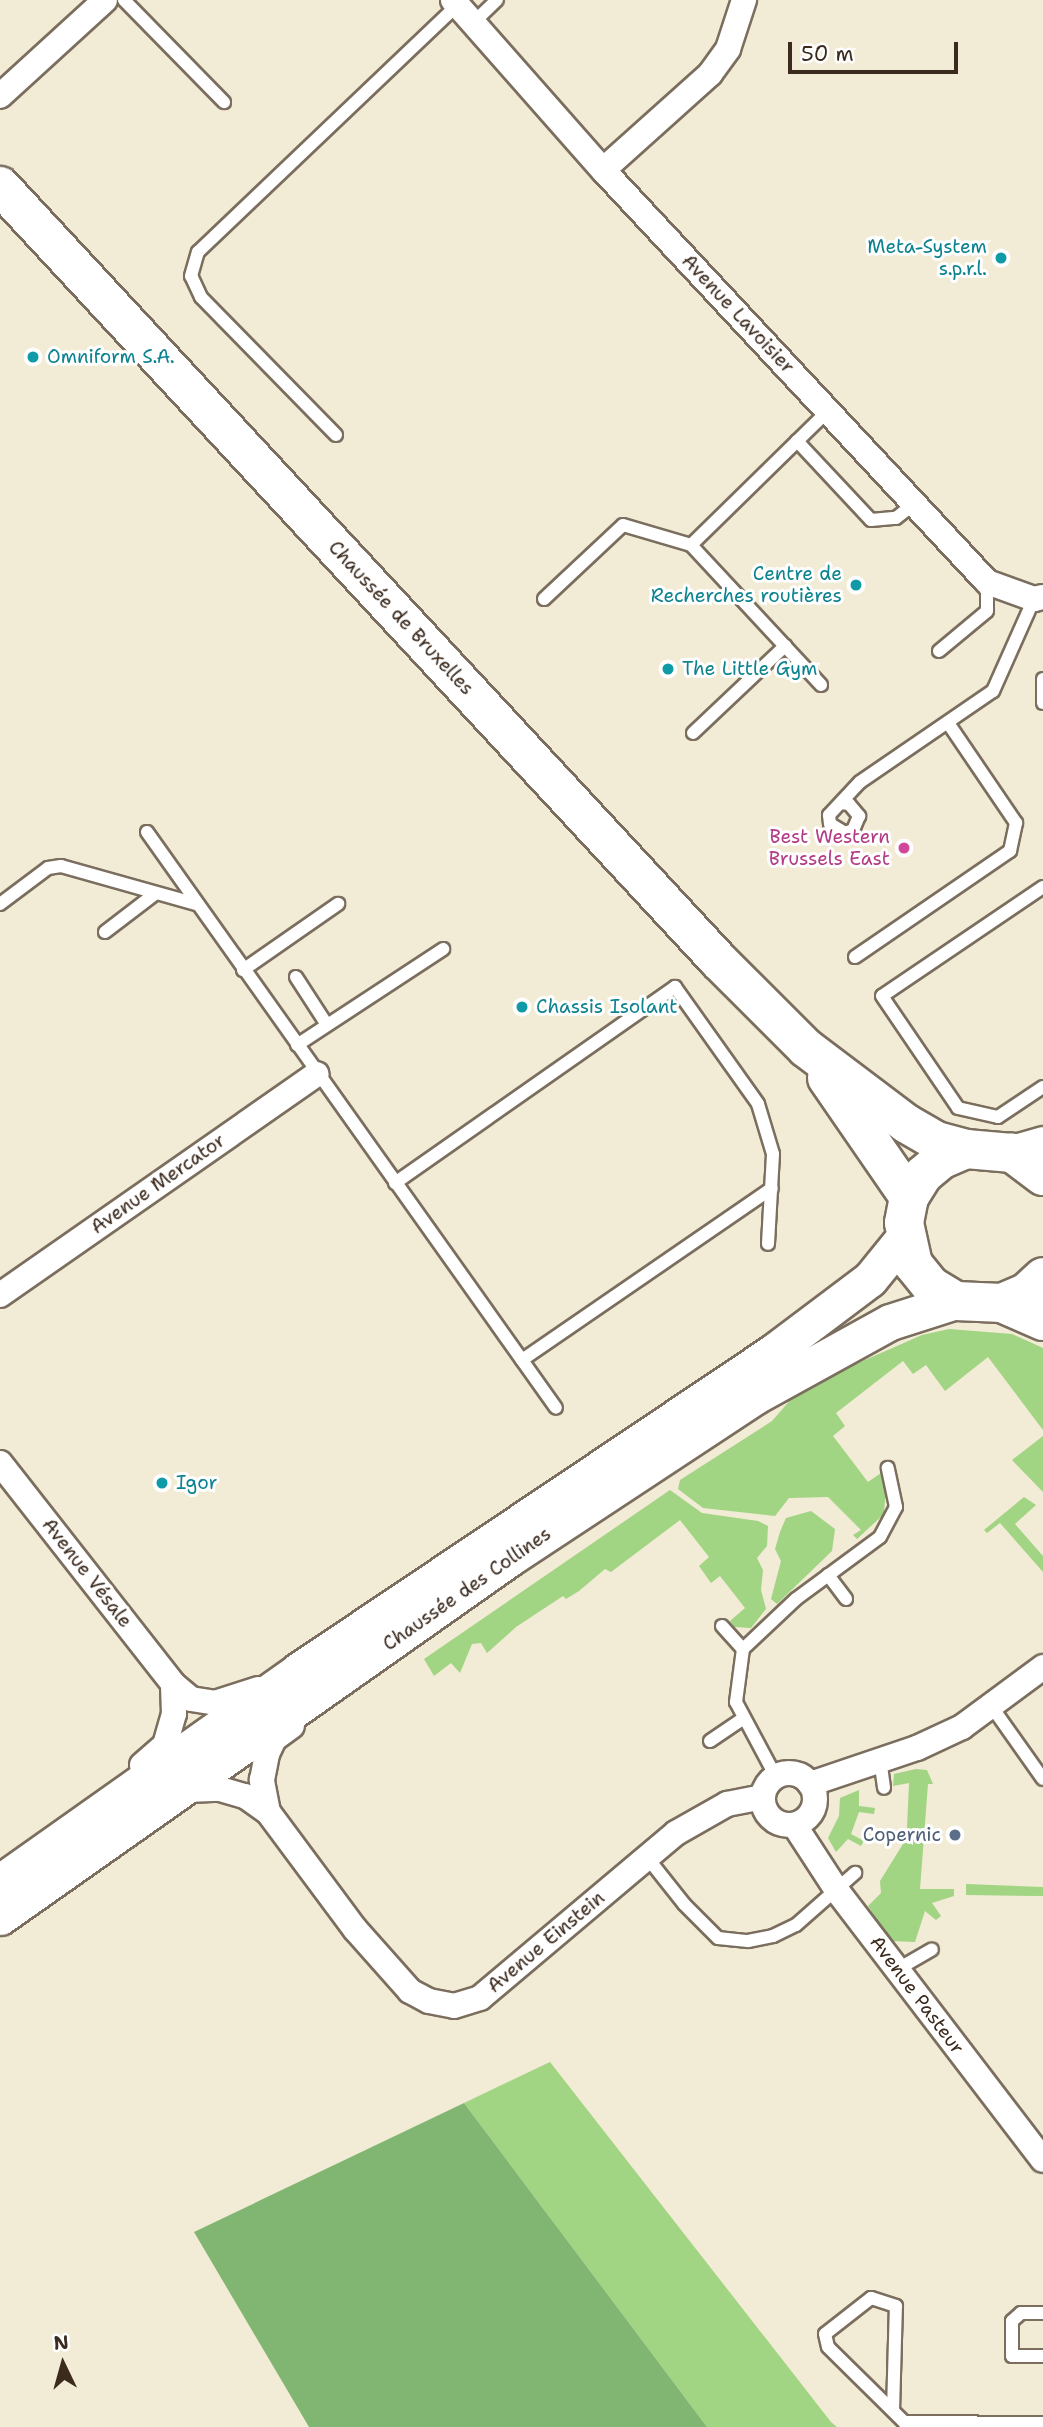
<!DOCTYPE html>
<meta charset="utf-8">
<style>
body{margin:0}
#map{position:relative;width:1043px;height:2427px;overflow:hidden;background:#f2ebd5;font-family:"Shantell Sans",sans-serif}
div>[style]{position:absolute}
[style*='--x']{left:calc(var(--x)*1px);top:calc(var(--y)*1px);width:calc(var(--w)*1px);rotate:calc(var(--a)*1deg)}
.green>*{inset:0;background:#a1d483}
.forest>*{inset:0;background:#80b671}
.roads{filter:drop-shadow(2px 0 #7b6e5e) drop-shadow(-2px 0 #7b6e5e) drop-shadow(0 2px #7b6e5e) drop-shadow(0 -2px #7b6e5e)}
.lane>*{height:12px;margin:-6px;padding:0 6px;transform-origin:6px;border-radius:6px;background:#fff}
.street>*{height:24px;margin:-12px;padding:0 12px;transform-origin:12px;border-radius:12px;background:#fff}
.street>.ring{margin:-12px;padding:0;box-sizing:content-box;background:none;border:24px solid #fff;border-radius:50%}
.secondary>*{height:35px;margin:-17.5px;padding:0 17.5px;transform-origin:17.5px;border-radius:17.5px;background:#fff}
.primary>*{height:38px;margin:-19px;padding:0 19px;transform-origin:19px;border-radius:19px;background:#fff}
.dots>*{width:19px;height:19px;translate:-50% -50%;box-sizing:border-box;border:4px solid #fff;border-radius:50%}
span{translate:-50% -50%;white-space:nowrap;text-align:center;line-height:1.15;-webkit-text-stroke:6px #fff;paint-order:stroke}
.culture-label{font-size:19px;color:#0d838f}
.right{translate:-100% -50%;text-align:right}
.left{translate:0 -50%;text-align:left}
.street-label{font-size:19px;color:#3b2a1e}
.hotel-label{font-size:19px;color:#b23c85}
.service-label{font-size:19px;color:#4e5e75}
.north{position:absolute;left:28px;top:2329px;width:70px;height:70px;-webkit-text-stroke:5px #fff;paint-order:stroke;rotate:355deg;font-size:19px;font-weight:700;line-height:28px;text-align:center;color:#3b2a1e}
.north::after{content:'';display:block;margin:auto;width:24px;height:32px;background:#3b2a1e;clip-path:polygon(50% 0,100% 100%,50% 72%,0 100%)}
.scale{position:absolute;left:788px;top:42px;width:170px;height:32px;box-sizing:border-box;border:4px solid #3b2a1e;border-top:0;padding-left:9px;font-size:21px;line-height:24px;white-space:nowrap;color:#3b2a1e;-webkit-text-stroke:5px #fff;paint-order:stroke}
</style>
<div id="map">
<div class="green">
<i style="clip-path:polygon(949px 1329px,1012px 1334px,1043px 1348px,1043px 1430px,988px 1357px,945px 1391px,926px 1365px,913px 1374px,903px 1361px,836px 1413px,845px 1426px,833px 1436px,868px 1482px,881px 1473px,886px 1486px,884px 1514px,857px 1539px,853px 1535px,861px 1530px,828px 1497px,789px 1498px,775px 1516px,703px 1508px,678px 1489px,680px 1480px,772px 1421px,793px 1397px,824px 1378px,922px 1335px)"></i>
<i style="clip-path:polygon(1043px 1436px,1043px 1492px,1012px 1460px)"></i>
<i style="clip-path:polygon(670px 1490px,702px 1513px,758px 1521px,768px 1526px,767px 1546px,757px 1558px,763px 1570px,761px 1590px,766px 1609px,751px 1628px,734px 1627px,730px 1621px,745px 1608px,720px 1576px,711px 1583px,699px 1566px,709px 1557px,680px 1520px,611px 1572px,605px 1569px,579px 1591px,566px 1599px,563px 1596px,516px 1627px,487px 1653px,481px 1643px,472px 1644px,460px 1673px,451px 1663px,434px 1676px,424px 1659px)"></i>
<i style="clip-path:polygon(1024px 1497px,1036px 1505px,1015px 1524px,1043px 1556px,1043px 1572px,1000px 1523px,987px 1533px,984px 1530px)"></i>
<i style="clip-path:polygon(811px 1511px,835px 1529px,832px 1551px,777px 1604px,771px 1599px,781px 1561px,775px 1549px,780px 1532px,786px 1518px)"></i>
<i style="clip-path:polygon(916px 1769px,927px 1770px,933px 1784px,928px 1784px,920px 1889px,954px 1889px,954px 1896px,932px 1903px,941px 1916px,936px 1920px,925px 1911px,915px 1942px,891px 1941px,868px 1906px,881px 1893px,880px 1881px,903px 1844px,888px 1838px,890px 1832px,905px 1837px,907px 1828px,909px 1783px,893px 1786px,894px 1774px)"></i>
<i style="clip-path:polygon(859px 1790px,859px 1806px,875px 1808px,874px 1814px,859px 1812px,851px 1834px,864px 1841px,861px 1846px,848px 1839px,836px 1852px,828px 1838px,839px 1816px,840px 1798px)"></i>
<i style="clip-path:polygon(966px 1884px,1043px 1887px,1043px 1896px,966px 1895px)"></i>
<i style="clip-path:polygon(550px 2062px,831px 2422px,837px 2427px,707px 2427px,464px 2103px)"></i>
</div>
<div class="forest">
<i style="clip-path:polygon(464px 2103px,707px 2427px,309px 2427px,194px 2232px)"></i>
</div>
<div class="roads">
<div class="lane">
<i style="--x:124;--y:0;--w:143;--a:45.6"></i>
<i style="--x:473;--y:23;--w:33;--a:-44"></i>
<i style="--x:336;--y:435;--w:193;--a:-134.4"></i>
<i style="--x:201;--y:297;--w:23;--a:-115"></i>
<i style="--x:191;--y:276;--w:25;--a:-74"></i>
<i style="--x:198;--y:252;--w:358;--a:-43.6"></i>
<i style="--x:797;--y:441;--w:108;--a:46.9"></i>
<i style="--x:871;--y:520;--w:25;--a:-5"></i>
<i style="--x:896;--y:518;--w:23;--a:-38"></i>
<i style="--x:691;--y:545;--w:191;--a:47.1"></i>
<i style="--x:544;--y:599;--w:108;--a:-43.1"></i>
<i style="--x:623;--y:525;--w:71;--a:16.4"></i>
<i style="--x:691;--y:545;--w:192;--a:-44.4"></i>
<i style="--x:939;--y:651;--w:62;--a:-39.8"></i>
<i style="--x:987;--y:611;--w:29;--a:-90"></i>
<i style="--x:1043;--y:679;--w:24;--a:90"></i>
<i style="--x:693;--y:733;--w:127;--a:-43.4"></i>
<i style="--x:841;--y:803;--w:8;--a:7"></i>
<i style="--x:849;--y:804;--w:16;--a:50"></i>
<i style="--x:859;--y:816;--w:15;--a:113"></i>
<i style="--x:853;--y:830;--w:9;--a:159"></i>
<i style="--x:845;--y:833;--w:17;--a:-149"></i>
<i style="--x:830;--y:824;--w:9;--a:-96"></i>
<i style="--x:829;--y:815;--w:45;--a:-46.8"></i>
<i style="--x:860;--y:782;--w:161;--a:-34.4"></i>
<i style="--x:993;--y:691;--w:101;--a:-66"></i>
<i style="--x:147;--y:832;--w:706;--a:54.62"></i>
<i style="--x:1043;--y:887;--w:194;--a:145.9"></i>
<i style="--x:882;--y:996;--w:135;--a:55.8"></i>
<i style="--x:958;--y:1108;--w:41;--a:12.7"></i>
<i style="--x:998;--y:1117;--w:54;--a:-33.7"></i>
<i style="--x:0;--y:904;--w:60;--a:-36.9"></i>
<i style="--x:48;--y:868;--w:13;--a:-9"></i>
<i style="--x:61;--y:866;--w:140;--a:15.7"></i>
<i style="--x:105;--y:932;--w:64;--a:-37.4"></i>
<i style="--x:855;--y:957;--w:188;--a:-34.4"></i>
<i style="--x:1010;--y:851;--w:29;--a:-78"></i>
<i style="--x:1016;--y:823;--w:121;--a:-124.2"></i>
<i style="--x:243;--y:970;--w:116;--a:-34.8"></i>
<i style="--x:296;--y:977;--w:57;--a:57.1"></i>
<i style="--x:297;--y:1045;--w:175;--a:-33.3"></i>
<i style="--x:395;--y:1183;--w:342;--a:-35"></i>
<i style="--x:675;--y:987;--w:143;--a:54.6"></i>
<i style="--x:758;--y:1104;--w:52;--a:73.3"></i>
<i style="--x:773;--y:1154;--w:90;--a:93.2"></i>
<i style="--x:522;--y:1360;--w:303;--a:-34.5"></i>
<i style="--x:828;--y:1575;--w:30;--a:53"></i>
<i style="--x:722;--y:1626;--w:31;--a:48"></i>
<i style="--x:992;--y:1707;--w:88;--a:54.7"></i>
<i style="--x:710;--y:1741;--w:41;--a:-34.1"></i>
<i style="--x:880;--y:1759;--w:29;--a:82"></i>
<i style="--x:776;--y:1777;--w:85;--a:-118.1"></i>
<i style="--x:736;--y:1702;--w:53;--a:-82.5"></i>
<i style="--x:743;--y:1649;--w:73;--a:-43.3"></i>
<i style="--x:796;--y:1599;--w:104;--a:-36.4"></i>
<i style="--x:880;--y:1537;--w:34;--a:-62"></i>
<i style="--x:896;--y:1507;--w:40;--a:-102"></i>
<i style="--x:646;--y:1856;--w:61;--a:51.6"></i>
<i style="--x:684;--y:1904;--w:48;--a:45"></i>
<i style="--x:718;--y:1938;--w:30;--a:6"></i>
<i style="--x:748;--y:1941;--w:25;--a:-11"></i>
<i style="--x:773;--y:1936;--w:25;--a:-26"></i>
<i style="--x:796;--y:1925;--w:79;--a:-41.4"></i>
<i style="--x:898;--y:1969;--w:39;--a:-30"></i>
<i style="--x:1043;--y:2313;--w:22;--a:180"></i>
<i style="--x:1021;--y:2313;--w:12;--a:138"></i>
<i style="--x:1012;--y:2321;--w:35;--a:90"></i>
<i style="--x:1012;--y:2356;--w:31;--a:0"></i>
<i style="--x:893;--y:2411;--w:105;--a:-88.4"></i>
<i style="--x:896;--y:2306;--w:26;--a:-162"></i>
<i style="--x:871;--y:2298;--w:58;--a:142"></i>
<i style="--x:825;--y:2334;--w:13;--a:77"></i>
<i style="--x:828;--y:2347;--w:107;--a:44.6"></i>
<i style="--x:904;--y:2422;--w:139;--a:0.4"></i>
</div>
<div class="street">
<i style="--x:453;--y:0;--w:227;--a:48.6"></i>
<i style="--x:603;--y:170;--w:563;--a:47.01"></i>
<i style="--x:987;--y:582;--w:50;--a:19.9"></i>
<i style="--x:1034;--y:599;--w:9;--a:-13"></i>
<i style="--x:0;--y:96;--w:142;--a:-42.4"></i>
<i style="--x:603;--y:170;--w:144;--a:-41.9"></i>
<i style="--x:710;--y:74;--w:31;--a:-54"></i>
<i style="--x:728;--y:49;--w:52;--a:-71.9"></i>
<i style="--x:0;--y:1295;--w:386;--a:-34.9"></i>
<i style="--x:0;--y:1463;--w:281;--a:51.9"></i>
<i style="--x:173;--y:1684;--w:23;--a:40"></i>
<i style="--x:191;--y:1699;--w:24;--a:9"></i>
<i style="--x:215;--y:1703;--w:45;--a:-18"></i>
<i style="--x:142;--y:1765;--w:30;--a:-41"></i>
<i style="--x:165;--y:1745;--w:32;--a:-74"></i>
<i style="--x:174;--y:1714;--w:30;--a:-92"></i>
<i class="ring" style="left:763px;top:1773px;width:28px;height:28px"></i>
<i style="--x:810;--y:1784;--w:113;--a:-18.6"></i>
<i style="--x:917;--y:1748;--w:50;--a:-25"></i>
<i style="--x:962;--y:1727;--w:101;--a:-36.5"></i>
<i style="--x:185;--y:1790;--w:35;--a:-2"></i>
<i style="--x:220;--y:1789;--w:26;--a:16"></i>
<i style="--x:245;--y:1796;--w:28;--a:35"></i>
<i style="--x:268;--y:1812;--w:146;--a:53.4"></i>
<i style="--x:355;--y:1929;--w:83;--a:48.4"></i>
<i style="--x:410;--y:1991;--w:21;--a:28"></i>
<i style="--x:429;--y:2001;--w:25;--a:11"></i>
<i style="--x:454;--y:2006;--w:27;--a:-17"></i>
<i style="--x:480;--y:1998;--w:256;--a:-40.1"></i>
<i style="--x:676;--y:1833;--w:59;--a:-29.6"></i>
<i style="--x:727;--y:1804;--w:36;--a:-11"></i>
<i style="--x:268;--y:1812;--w:33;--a:-101"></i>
<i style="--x:262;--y:1780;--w:26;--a:-79"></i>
<i style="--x:267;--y:1754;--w:17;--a:-65"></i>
<i style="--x:274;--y:1739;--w:22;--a:-36"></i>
<i style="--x:795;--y:1826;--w:79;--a:56.9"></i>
<i style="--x:838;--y:1892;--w:337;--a:52.6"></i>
</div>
<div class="secondary">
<i style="--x:1012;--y:1153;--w:32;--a:-16"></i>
<i style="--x:0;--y:1882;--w:367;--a:-35.3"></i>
<i style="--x:299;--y:1670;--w:571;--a:-33.86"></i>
<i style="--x:773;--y:1352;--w:121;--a:-37"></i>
<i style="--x:870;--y:1279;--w:55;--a:-50.9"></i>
<i style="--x:0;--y:1917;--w:624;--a:-35.14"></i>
<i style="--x:510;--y:1558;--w:292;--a:-33.4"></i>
<i style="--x:754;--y:1397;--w:155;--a:-28.9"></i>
<i style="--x:890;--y:1322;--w:69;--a:-17.7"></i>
</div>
<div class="primary">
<i style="--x:0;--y:186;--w:1057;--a:47.15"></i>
<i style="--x:719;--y:961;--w:123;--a:45"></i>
<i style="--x:806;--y:1048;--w:126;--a:37"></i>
<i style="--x:907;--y:1124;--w:34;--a:30"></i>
<i style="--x:937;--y:1141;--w:30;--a:15"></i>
<i style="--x:827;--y:1078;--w:145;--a:55.4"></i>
<i style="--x:1043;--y:1176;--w:39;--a:-143"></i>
<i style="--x:1012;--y:1153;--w:46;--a:-175"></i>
<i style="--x:966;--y:1149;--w:26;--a:157"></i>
<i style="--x:942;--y:1159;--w:25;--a:140"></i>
<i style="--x:923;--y:1175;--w:26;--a:122"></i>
<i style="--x:909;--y:1197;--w:26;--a:101"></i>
<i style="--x:904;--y:1223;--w:42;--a:77.6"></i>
<i style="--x:913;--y:1264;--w:28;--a:51"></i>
<i style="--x:931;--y:1286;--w:29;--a:31"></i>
<i style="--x:956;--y:1301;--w:46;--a:2.5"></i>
<i style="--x:1002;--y:1303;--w:26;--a:-23"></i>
<i style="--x:1026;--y:1293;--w:23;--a:-43"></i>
<i style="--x:1002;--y:1303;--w:45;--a:23.7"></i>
</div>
</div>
<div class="dots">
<i style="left:1001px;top:258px;background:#0f9aa8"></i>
<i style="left:33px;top:357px;background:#0f9aa8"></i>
<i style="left:856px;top:585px;background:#0f9aa8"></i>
<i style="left:668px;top:669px;background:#0f9aa8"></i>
<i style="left:904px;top:848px;background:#d1479c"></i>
<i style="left:522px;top:1007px;background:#0f9aa8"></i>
<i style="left:162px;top:1483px;background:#0f9aa8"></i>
<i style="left:955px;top:1835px;background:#5c6f8a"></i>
</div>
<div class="culture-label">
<span class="right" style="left:987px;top:258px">Meta-System<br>s.p.r.l.</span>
<span class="left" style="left:47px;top:357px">Omniform S.A.</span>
<span class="right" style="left:842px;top:585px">Centre de<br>Recherches routières</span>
<span class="left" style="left:682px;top:669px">The Little Gym</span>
<span class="left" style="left:536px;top:1007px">Chassis Isolant</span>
<span class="left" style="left:176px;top:1483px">Igor</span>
</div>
<div class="street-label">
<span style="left:738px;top:314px;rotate:47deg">Avenue Lavoisier</span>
<span style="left:401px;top:618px;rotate:47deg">Chaussée de Bruxelles</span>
<span style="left:158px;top:1184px;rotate:-35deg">Avenue Mercator</span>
<span style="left:87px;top:1573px;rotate:52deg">Avenue Vésale</span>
<span style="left:467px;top:1589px;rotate:-35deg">Chaussée des Collines</span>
<span style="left:546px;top:1942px;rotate:-40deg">Avenue Einstein</span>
<span style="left:917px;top:1995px;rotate:53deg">Avenue Pasteur</span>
</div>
<div class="hotel-label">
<span class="right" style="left:890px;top:848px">Best Western<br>Brussels East</span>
</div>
<div class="service-label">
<span class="right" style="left:941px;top:1835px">Copernic</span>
</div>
<div class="north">N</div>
<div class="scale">50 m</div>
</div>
